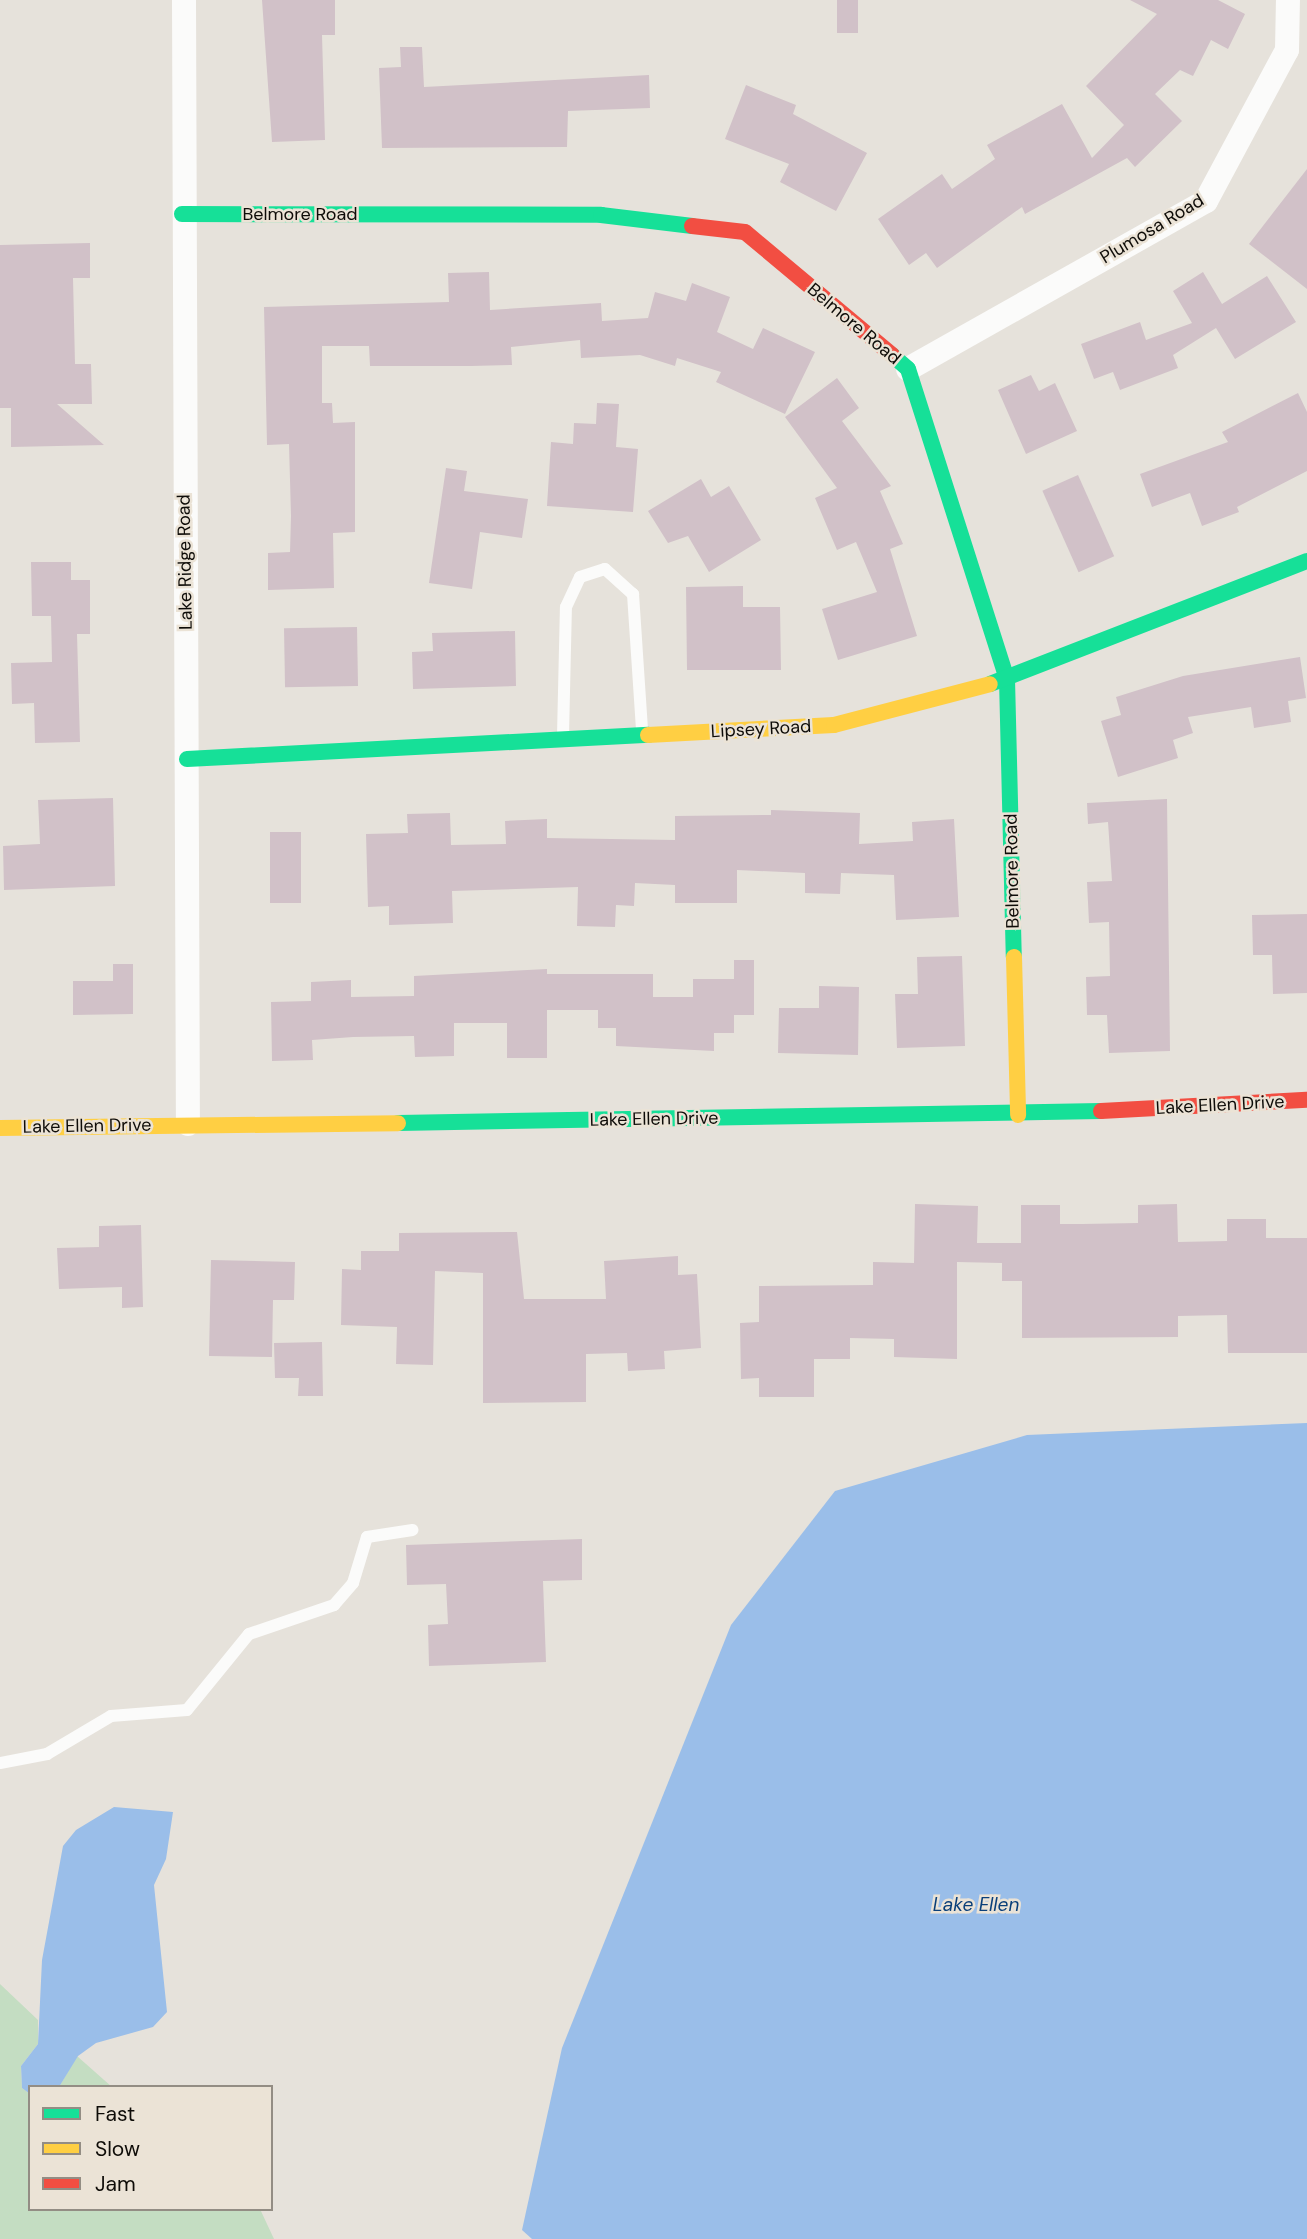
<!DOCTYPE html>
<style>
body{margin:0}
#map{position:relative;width:1307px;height:2239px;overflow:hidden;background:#e6e2db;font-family:"DM Sans",sans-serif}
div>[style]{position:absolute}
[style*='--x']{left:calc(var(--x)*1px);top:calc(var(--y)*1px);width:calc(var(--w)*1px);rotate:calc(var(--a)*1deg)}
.green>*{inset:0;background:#c4ddc2}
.water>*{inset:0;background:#9abee9}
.building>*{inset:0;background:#d1c1c8;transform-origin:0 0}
.lane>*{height:12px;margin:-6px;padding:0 6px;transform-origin:6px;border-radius:6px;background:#fbfbfa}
.street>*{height:24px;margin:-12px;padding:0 12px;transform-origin:12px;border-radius:12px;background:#fbfbfa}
.fast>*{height:16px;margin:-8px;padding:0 8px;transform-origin:8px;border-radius:8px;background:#16e098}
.slow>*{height:16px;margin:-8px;padding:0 8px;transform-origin:8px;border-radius:8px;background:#ffcf43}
.jam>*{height:16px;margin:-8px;padding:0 8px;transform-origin:8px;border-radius:8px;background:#f24e42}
span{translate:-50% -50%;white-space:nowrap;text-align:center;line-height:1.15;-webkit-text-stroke:5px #ebe3d6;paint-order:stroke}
.street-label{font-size:18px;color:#0e0c08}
.water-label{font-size:19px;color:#0a3f79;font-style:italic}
.legend{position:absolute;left:28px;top:2085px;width:245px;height:126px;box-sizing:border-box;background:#ebe3d6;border:2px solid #938d84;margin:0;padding:9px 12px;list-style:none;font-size:21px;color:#0e0c08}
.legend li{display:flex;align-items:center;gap:14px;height:35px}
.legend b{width:35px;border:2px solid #938d84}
</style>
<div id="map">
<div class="green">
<i style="clip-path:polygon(0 1984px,38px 2020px,38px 2044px,21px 2066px,22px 2088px,30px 2094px,30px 2209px,260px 2209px,274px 2239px,0 2239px)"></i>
<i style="clip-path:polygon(77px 2056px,112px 2087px,59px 2087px)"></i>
</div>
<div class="water">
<i style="clip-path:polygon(1307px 1423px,1307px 2239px,532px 2239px,522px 2230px,562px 2048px,731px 1625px,835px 1491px,1027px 1435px)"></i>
<i style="clip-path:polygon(114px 1807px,173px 1812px,166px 1859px,154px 1885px,167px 2012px,153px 2027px,96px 2043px,78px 2056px,59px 2087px,30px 2087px,30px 2094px,22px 2088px,21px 2066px,38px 2044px,42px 1960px,63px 1846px,76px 1830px)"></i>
</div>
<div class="building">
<i style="clip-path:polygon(262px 0,335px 0,335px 35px,322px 35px,325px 140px,272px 142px)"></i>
<i style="left:837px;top:0;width:21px;height:33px"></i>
<i style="clip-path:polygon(1130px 0,1218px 0,1245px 14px,1228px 49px,1211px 40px,1193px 76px,1180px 70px,1155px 94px,1182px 121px,1135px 167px,1127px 158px,1025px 214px,1022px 207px,937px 268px,926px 253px,909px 265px,878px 219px,942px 174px,952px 189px,995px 159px,987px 145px,1062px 104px,1092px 158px,1124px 125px,1086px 86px,1157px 14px)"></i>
<i style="clip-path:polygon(400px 47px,422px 47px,424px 87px,649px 75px,650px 108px,568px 111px,567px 147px,382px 148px,379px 68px,401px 67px)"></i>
<i style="clip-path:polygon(746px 85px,796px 105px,793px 114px,867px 153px,836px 211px,780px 182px,789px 164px,725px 139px)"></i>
<i style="clip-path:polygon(1307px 169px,1307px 289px,1249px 244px)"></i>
<i style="clip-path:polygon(90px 243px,90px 278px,73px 278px,75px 364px,91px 364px,92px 404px,57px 404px,104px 445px,11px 447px,11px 408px,0 408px,0 245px)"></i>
<i style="clip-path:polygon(489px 272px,490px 310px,601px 303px,602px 321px,648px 318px,655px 292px,686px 301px,692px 283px,730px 297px,717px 332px,753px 349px,763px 328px,815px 352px,785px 414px,716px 382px,721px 372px,677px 358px,675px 366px,640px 355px,581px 358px,580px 340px,511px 347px,512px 365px,471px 366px,370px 366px,369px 346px,322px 346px,322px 403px,332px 403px,333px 423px,355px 422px,355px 532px,333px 533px,334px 588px,268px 590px,268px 553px,290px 552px,291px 516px,289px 444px,267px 445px,264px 307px,449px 302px,448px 273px)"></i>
<i style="clip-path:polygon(1203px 272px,1222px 304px,1267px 276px,1296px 322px,1235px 359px,1216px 328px,1173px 355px,1178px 368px,1120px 390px,1113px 372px,1094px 379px,1081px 344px,1140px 322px,1146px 340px,1192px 323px,1173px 291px)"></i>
<i style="clip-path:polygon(1031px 375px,1039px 391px,1055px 383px,1077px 431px,1026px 454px,998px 390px)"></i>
<i style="clip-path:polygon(837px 378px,859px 408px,842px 421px,891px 486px,880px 491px,903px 544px,890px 549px,917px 636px,838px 660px,822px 609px,877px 592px,856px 542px,837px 550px,815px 498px,837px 488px,785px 417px)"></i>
<i style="clip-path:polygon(1298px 393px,1307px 412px,1307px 471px,1237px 507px,1239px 512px,1202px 526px,1190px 493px,1152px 507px,1140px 474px,1228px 442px,1222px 432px)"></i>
<i style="clip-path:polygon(597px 403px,619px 404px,616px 447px,638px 449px,633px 512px,547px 506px,551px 442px,573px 444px,574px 423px,596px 424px)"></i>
<i style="clip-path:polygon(446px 468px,467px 471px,464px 491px,528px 499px,522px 538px,480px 532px,472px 589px,429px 583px)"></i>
<i style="left:1078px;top:475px;width:89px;height:39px;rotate:66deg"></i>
<i style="clip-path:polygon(701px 479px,711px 497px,729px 486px,761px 540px,709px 572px,688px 536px,668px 543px,648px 511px)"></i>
<i style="clip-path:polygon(31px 562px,71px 562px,71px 580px,90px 580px,90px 634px,77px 634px,80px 742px,35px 743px,34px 703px,12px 704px,11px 663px,52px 662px,51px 616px,32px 616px)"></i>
<i style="clip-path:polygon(743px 586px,743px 607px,780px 607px,781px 670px,687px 670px,686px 587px)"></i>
<i style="left:357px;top:627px;width:59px;height:73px;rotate:89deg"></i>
<i style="clip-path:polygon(515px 631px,516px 686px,413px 689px,412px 652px,433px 651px,432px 633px)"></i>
<i style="clip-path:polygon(1300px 657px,1306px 698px,1288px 701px,1291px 722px,1254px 728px,1251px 707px,1188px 717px,1193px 733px,1173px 740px,1178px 758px,1118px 777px,1101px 721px,1121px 715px,1116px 697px,1183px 676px)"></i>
<i style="clip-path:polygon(113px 798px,115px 886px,4px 890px,3px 846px,40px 844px,38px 800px)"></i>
<i style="clip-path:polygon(1167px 799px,1170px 1051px,1109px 1053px,1107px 1015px,1087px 1015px,1086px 977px,1110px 976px,1109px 922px,1089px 923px,1087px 882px,1112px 881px,1108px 822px,1088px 824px,1087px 803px)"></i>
<i style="clip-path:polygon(771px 810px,860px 813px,859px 844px,913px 841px,912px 822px,954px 819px,959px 917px,896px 920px,894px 875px,841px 873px,840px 894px,805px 893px,805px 873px,737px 870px,737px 903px,675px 903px,675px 885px,635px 883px,634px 906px,616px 905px,615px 927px,577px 926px,578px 887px,452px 891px,453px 923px,389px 925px,389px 906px,368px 907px,366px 834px,408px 833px,407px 814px,450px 813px,451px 845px,506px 844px,505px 821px,547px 819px,547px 838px,675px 840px,675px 816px,771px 815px)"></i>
<i style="left:270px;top:832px;width:31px;height:71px"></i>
<i style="clip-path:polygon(1307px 914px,1307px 993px,1273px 994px,1272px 955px,1253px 955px,1252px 915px)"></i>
<i style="clip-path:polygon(962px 956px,965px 1046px,897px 1048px,895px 994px,918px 994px,917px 957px)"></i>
<i style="clip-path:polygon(734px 960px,754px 960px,754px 1015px,734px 1015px,734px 1033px,714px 1033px,714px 1051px,616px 1046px,616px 1028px,598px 1028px,598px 1010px,547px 1010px,547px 1058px,507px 1058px,507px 1023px,454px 1023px,454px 1056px,415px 1057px,414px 1036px,353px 1037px,312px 1040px,313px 1060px,272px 1061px,271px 1002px,311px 1001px,311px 982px,351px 980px,351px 997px,414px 996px,414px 976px,547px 969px,547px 974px,653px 974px,653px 997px,693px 997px,693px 979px,734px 979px)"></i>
<i style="clip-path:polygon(113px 964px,133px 964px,133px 1014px,73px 1015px,73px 981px,113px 981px)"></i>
<i style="clip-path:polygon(819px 986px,859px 987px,858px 1055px,778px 1053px,779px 1008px,819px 1008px)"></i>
<i style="clip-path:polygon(915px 1204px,978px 1206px,977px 1243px,1021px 1243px,1021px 1205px,1060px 1205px,1060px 1224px,1082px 1224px,1138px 1223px,1138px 1205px,1177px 1204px,1178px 1242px,1227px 1241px,1227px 1219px,1266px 1219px,1266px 1238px,1307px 1238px,1307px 1353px,1228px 1353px,1227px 1315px,1178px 1316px,1178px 1337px,1022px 1338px,1022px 1281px,1002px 1281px,1002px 1263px,957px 1262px,957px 1359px,894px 1357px,894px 1339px,850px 1338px,850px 1359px,814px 1359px,814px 1397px,759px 1397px,759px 1378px,741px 1379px,740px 1323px,759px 1322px,759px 1286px,873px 1285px,873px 1262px,914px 1263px)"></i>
<i style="clip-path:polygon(141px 1225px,143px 1307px,122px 1308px,122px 1287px,59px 1289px,57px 1248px,99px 1247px,99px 1226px)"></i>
<i style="clip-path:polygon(517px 1232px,524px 1299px,606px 1299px,604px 1261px,678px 1256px,678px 1275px,697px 1274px,701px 1348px,664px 1351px,665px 1369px,628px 1371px,627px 1353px,586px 1354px,586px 1402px,483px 1403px,483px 1273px,435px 1271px,433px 1365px,396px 1364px,397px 1327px,341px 1325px,342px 1269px,361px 1270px,361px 1251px,399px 1251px,399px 1233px)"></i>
<i style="clip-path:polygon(211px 1260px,295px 1262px,294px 1300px,273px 1300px,272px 1357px,209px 1356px)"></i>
<i style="clip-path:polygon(322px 1342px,323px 1396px,298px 1396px,299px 1378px,275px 1378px,274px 1343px)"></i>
<i style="clip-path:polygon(582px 1539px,582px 1580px,543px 1581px,546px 1662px,429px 1666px,428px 1625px,448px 1624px,446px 1584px,407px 1585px,406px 1545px)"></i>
</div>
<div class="lane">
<i style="--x:563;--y:736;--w:129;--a:-88.7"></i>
<i style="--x:566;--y:607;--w:33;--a:-65"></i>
<i style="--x:580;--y:577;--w:26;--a:-18"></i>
<i style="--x:605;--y:569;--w:38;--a:42"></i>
<i style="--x:633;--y:594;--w:137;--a:86.2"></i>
<i style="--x:0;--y:1763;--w:48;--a:-10.8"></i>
<i style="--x:47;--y:1754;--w:74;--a:-30.7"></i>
<i style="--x:111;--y:1716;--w:76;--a:-4.5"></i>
<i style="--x:187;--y:1710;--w:98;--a:-50.8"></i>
<i style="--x:249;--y:1634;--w:90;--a:-18.8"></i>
<i style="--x:334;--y:1605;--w:29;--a:-49"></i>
<i style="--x:353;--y:1583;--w:48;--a:-73.1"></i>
<i style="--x:367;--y:1537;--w:46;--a:-8.8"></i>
</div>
<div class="street">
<i style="--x:184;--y:0;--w:1124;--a:89.8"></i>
<i style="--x:908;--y:369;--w:342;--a:-29.4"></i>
<i style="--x:1206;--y:201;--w:171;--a:-61.8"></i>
<i style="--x:1287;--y:50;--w:50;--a:-88.9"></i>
</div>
<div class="fast">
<i style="--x:182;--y:214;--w:419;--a:0.1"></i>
<i style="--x:601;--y:215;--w:92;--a:6.9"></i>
<i style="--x:892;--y:355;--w:21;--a:41"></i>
<i style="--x:908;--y:369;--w:325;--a:72.3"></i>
<i style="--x:1007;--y:679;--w:278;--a:88.6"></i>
<i style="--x:990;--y:684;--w:340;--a:-21.2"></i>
<i style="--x:187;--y:759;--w:462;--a:-3"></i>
<i style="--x:398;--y:1123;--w:703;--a:-0.98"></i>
</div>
<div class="slow">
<i style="--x:648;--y:735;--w:186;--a:-3.1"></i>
<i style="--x:834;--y:725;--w:161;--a:-14.7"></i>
<i style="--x:1014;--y:957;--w:158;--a:88.5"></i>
<i style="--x:0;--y:1128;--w:398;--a:-0.7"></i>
</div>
<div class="jam">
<i style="--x:692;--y:226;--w:53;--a:6.5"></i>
<i style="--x:745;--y:232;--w:192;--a:39.9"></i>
<i style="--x:1101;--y:1111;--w:206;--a:-3.1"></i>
</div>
<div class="street-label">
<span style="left:300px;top:214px">Belmore Road</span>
<span style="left:1152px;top:229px;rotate:-31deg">Plumosa Road</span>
<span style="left:854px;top:324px;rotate:40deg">Belmore Road</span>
<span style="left:185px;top:562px;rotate:-91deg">Lake Ridge Road</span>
<span style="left:761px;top:729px;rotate:-3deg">Lipsey Road</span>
<span style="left:1012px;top:871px;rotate:-91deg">Belmore Road</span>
<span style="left:1220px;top:1105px;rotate:-3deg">Lake Ellen Drive</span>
<span style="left:654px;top:1119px;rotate:-1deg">Lake Ellen Drive</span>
<span style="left:87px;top:1126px;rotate:-1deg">Lake Ellen Drive</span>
</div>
<div class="water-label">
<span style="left:976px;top:1905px">Lake Ellen</span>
</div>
<ul class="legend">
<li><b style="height:9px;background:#16e098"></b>Fast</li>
<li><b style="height:9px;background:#ffcf43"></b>Slow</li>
<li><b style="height:9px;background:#f24e42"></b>Jam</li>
</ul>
</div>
